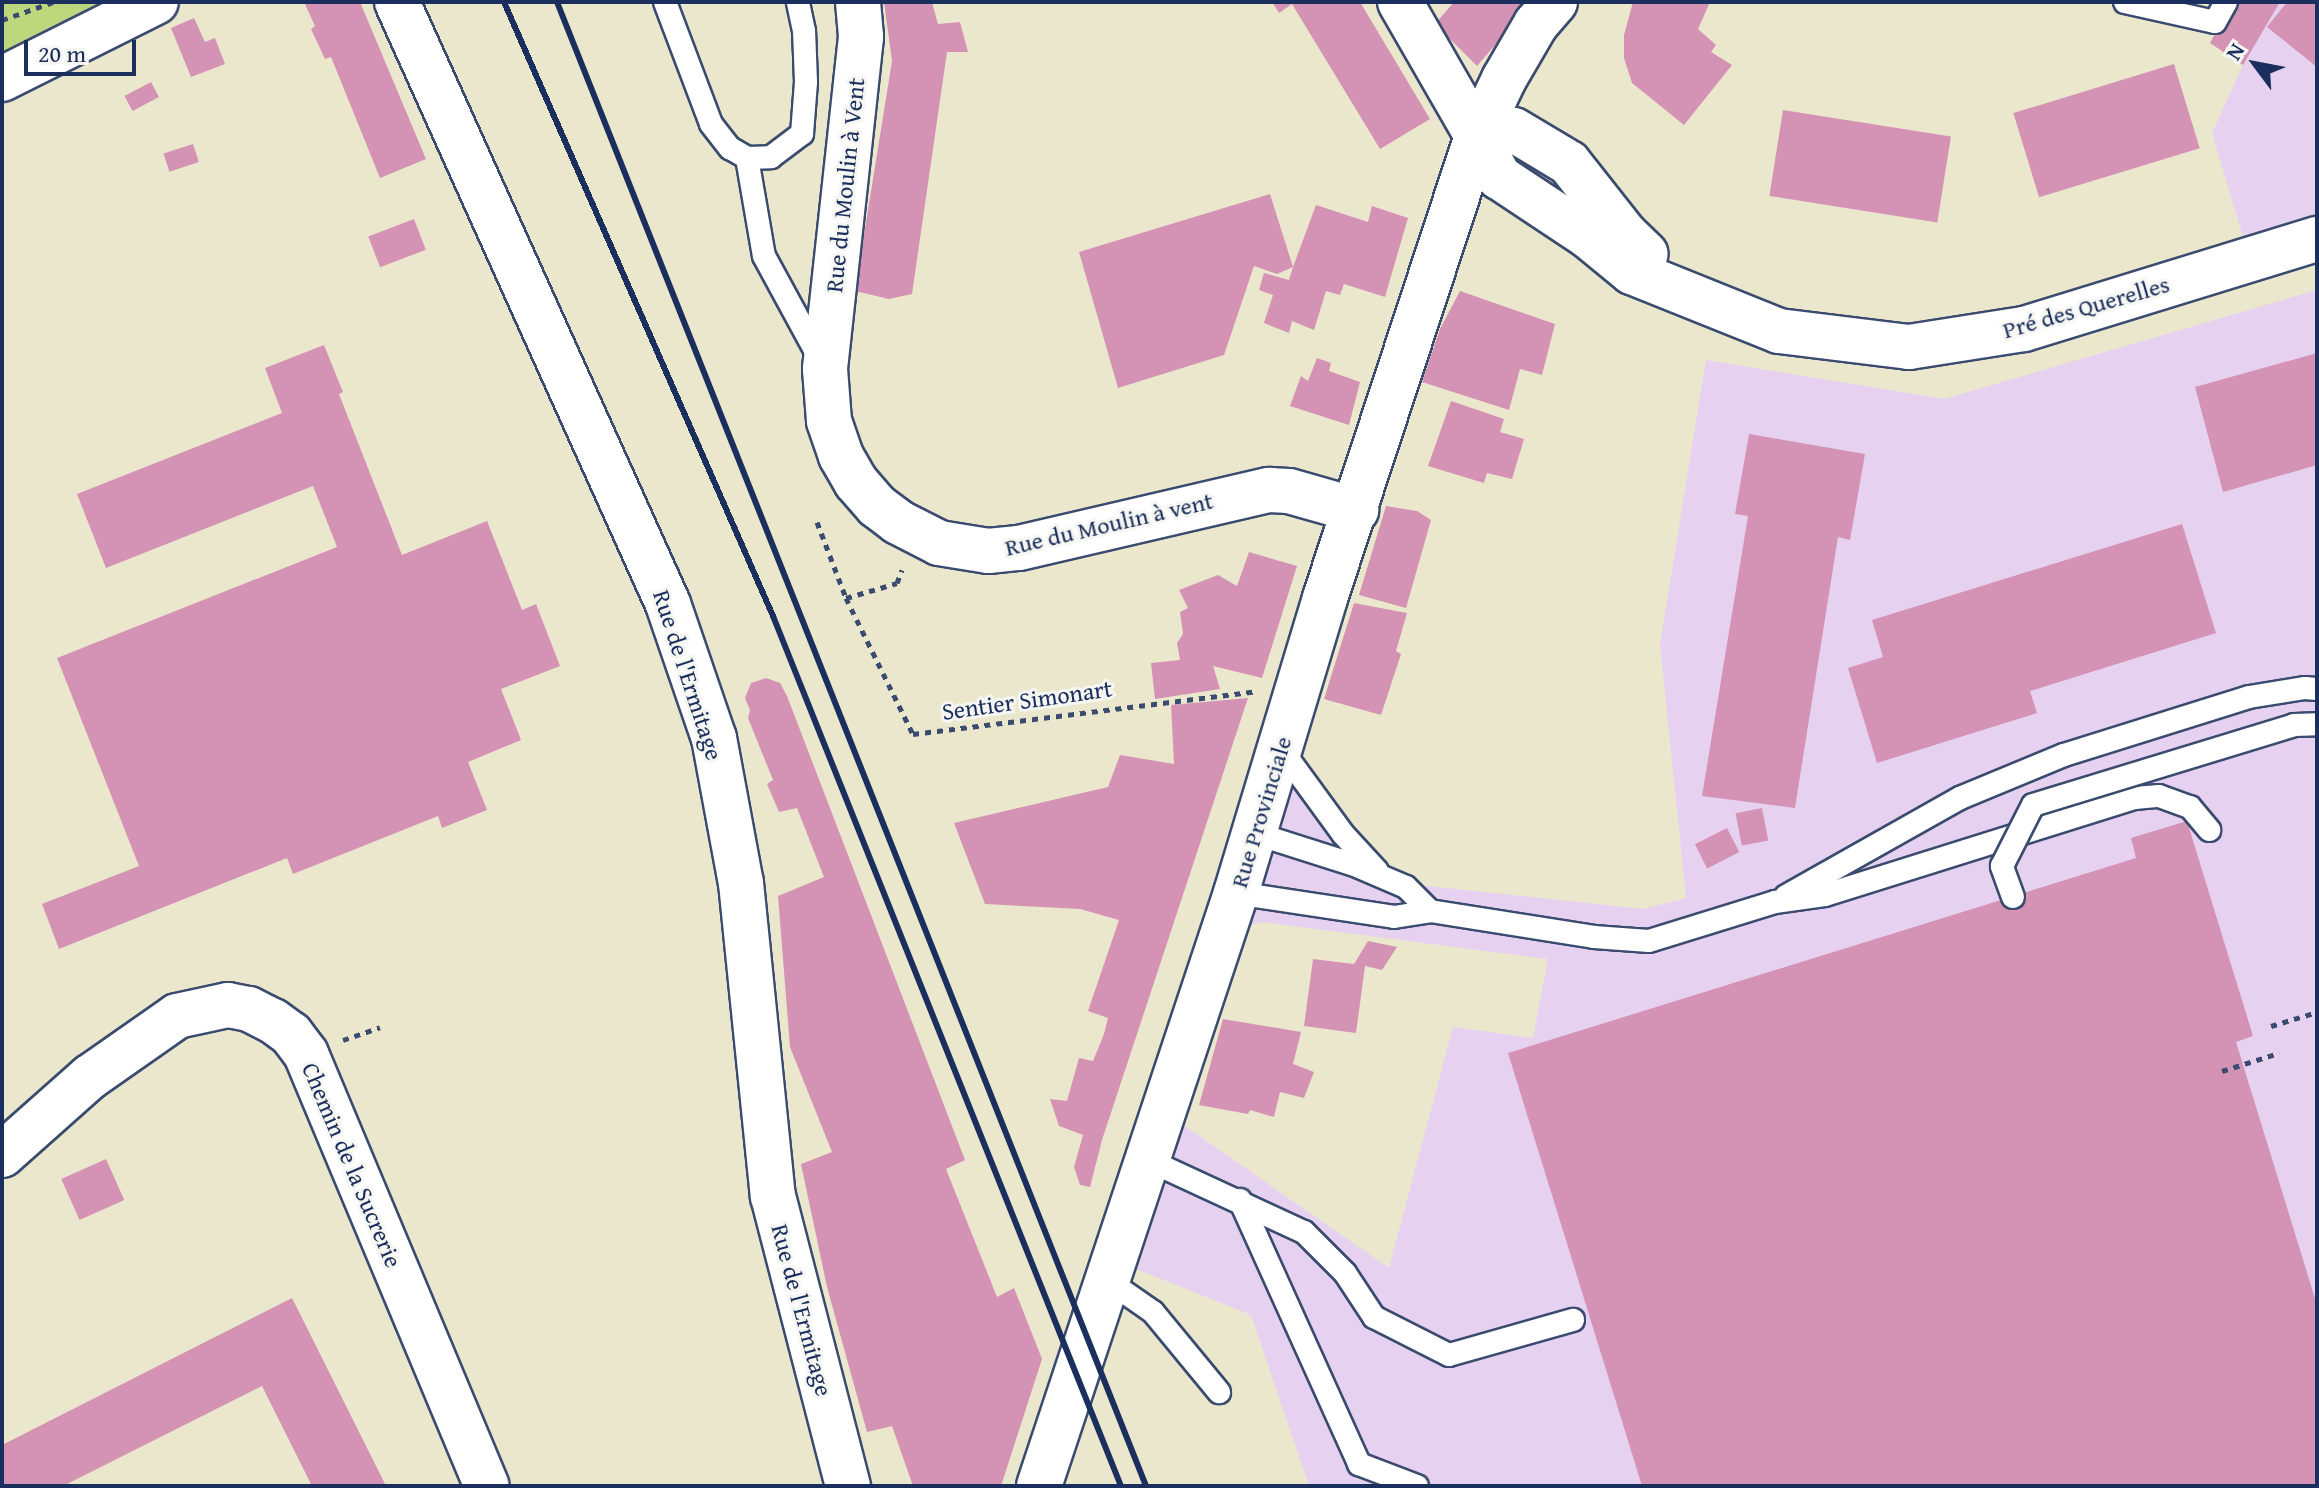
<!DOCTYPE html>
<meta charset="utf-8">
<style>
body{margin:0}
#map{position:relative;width:2319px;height:1488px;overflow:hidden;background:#ebe7cd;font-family:"Gentium Book Plus",serif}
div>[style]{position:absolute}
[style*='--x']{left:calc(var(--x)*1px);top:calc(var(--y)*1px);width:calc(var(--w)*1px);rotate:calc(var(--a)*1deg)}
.built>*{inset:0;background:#e6d2f0}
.green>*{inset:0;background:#bdd77c}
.building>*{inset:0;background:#d493b4;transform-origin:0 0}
.path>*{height:5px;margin-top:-2.5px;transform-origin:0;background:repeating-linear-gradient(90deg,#3a4b6f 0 6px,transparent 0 12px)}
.roads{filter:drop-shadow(2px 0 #3a4b6f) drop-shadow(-2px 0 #3a4b6f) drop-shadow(0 2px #3a4b6f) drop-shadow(0 -2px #3a4b6f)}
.service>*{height:22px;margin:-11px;padding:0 11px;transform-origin:11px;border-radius:11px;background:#fff}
.minor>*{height:44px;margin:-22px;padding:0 22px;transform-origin:22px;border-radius:22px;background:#fff}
.tertiary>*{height:44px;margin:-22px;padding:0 22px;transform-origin:22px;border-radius:22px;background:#fff}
.rail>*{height:6px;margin:-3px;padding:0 3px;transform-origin:3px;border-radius:3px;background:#1b2f5e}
.bridges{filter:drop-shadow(2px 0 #3a4b6f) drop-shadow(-2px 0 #3a4b6f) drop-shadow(0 2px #3a4b6f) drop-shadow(0 -2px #3a4b6f)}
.service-bridge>*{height:22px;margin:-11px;padding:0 11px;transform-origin:11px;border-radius:11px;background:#fff}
span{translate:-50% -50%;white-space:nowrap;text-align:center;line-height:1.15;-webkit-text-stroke:6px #f6f6f2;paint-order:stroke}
.street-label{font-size:24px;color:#1b2f5e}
.frame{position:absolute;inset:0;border:4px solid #1b2f5e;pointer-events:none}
.north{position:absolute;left:2215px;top:24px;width:80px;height:80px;-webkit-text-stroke:6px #f6f6f2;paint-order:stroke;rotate:302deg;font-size:22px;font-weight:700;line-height:32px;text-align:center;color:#1b2f5e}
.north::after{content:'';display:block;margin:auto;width:28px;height:36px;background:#1b2f5e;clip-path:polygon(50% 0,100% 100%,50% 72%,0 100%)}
.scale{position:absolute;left:24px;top:40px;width:112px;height:36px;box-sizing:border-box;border:4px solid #1b2f5e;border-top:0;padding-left:10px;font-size:24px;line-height:28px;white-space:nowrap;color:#1b2f5e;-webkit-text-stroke:6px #f6f6f2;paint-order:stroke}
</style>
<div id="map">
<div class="built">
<i style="clip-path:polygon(2280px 2px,2317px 2px,2317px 213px,2243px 237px,2212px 133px,2243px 65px)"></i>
<i style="clip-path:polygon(2317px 290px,2317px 1486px,1309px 1486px,1251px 1315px,1136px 1269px,1182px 1124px,1389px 1268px,1453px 1027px,1533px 1038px,1548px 959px,1262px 922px,1243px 928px,1300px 754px,1349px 824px,1391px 869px,1419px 885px,1644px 909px,1686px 898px,1660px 644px,1706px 360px,1944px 399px)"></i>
</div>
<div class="green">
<i style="clip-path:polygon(2px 2px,142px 2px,2px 73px)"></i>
</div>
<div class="building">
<i style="clip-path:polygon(304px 2px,360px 2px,426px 159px,380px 178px,331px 57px,325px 59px,311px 29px,315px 26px)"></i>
<i style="clip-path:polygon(884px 2px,932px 2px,938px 24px,960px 22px,968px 52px,947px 52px,912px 294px,889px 299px,855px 291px,892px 61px)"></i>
<i style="clip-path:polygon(1272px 2px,1360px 2px,1430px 119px,1380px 149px,1292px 4px,1279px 13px)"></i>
<i style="clip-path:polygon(1454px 2px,1532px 2px,1477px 66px,1435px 24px)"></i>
<i style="clip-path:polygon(1633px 2px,1710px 2px,1698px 29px,1716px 45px,1711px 52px,1732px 65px,1684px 125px,1632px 83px,1624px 58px,1624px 35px)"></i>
<i style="clip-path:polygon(2232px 2px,2280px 2px,2243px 65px,2210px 43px)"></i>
<i style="clip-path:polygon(2287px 2px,2317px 2px,2317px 67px,2267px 27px)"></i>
<i style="clip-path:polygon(194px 18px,205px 42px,215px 38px,225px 64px,191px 77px,171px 28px)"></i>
<i style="left:2174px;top:64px;width:88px;height:168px;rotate:73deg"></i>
<i style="left:151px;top:82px;width:17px;height:30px;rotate:62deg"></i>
<i style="left:1783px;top:110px;width:170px;height:87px;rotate:9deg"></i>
<i style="left:193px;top:144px;width:19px;height:31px;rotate:72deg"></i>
<i style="clip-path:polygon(1270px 194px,1293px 267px,1316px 205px,1368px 222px,1372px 206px,1408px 218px,1385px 297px,1344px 284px,1340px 295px,1326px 291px,1314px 330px,1292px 321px,1289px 333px,1264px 323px,1273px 295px,1259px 290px,1264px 273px,1289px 280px,1293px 267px,1277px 274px,1254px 266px,1224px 355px,1118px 388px,1079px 252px)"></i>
<i style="left:414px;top:219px;width:33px;height:49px;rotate:69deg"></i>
<i style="clip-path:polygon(1460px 291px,1555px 324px,1542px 375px,1520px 369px,1509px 410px,1422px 382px,1440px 329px)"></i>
<i style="clip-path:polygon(324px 345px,343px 392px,339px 394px,402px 555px,487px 521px,522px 610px,536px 604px,560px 666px,501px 689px,521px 740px,468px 762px,487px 810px,442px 828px,438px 816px,293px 874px,287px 858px,59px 949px,42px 904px,139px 866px,57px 658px,337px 547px,313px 486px,106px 568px,77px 494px,282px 413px,265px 368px)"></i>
<i style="clip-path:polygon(2317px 353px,2317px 465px,2223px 492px,2195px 387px)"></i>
<i style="clip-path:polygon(1317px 358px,1331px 363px,1329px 371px,1360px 382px,1349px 425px,1290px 406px,1301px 376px,1308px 381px)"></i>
<i style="clip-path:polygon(1451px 401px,1504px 419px,1500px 432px,1524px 439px,1512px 479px,1487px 473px,1484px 483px,1428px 466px)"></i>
<i style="clip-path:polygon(1749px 434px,1865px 454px,1850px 540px,1838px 537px,1795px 808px,1702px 796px,1748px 516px,1735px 514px)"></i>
<i style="clip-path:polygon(1386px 506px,1417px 511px,1431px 520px,1406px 608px,1359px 595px)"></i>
<i style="clip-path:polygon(2182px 524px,2216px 633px,2030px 691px,2037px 713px,1877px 763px,1848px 668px,1883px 657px,1872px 620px)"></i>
<i style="clip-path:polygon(1249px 552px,1297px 566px,1262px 678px,1213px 666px,1220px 689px,1155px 699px,1151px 663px,1180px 660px,1177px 643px,1183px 634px,1180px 612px,1188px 608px,1179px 590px,1218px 575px,1237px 586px)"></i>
<i style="clip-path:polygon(1354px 603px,1407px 613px,1396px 651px,1401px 654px,1381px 715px,1324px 699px)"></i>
<i style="clip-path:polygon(766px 678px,780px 683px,787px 696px,965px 1160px,946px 1169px,997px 1297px,1014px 1288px,1042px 1359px,1001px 1486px,913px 1486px,892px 1426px,867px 1432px,827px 1287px,801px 1164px,832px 1152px,790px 1047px,778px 896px,824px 877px,797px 808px,779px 812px,767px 784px,773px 780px,748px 718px,750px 710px,745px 698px,751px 683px)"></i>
<i style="clip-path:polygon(1248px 698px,1102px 1140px,1090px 1187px,1080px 1185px,1074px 1167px,1083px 1135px,1059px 1126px,1050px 1099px,1067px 1101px,1079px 1058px,1093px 1061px,1104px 1034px,1108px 1018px,1088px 1011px,1119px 920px,1080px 909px,985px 904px,954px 823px,1108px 787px,1120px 755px,1174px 764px,1171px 705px)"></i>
<i style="left:1762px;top:808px;width:33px;height:27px;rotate:79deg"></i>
<i style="clip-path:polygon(2187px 821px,2253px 1036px,2236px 1042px,2317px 1305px,2317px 1486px,1642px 1486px,1508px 1053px,2136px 858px,2131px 838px)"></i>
<i style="left:1727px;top:828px;width:27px;height:36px;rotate:63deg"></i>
<i style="clip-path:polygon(1368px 941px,1397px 947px,1382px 970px,1365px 966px,1356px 1033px,1304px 1026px,1313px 959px,1354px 964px)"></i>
<i style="clip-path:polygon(1223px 1019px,1301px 1032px,1293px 1064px,1314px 1072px,1304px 1098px,1280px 1092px,1274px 1117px,1250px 1110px,1248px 1114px,1199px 1105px)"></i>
<i style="left:106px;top:1159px;width:45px;height:49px;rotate:66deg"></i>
<i style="clip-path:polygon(292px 1298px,386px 1486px,312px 1486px,262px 1386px,63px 1486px,2px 1486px,2px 1445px)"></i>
</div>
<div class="path">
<i style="--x:2;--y:20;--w:54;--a:-19.4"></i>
<i style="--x:817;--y:522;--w:81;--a:69.1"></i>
<i style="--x:846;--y:598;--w:152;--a:63.8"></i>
<i style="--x:913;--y:734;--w:346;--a:-7.1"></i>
<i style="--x:846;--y:598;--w:53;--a:-16.4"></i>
<i style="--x:897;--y:583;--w:14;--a:-69"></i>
<i style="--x:2271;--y:1026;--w:48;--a:-16.9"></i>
<i style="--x:343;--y:1040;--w:39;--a:-19"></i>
<i style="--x:2222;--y:1071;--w:60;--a:-17.5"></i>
</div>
<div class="roads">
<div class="service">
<i style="--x:665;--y:2;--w:130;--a:69.3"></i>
<i style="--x:711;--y:124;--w:31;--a:52"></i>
<i style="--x:730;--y:148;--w:20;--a:30"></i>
<i style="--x:747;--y:158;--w:24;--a:-2"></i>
<i style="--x:771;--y:157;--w:39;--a:-37"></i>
<i style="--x:802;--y:134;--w:52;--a:-85.6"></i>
<i style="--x:806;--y:82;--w:51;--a:-92.2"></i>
<i style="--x:804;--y:31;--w:30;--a:-102"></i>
<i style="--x:2125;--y:2;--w:92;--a:12.5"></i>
<i style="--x:2215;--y:22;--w:23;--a:-61"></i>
<i style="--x:747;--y:158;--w:99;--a:80.2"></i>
<i style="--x:764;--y:256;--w:119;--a:61.5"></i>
<i style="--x:1281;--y:749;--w:105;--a:53.9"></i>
<i style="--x:1343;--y:834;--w:50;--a:47.4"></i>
<i style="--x:1254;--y:833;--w:103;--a:17.6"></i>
<i style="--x:1352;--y:864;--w:59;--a:23.1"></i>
<i style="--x:1406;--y:887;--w:34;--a:45"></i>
<i style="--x:1236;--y:893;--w:160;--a:8.6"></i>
<i style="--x:1394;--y:917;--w:36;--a:-9"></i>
<i style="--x:1430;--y:911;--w:166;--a:9"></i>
<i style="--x:1594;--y:937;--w:55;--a:4.2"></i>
<i style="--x:1649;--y:941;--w:132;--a:-17.2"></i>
<i style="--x:1775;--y:902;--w:50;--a:-8"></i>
<i style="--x:1825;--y:895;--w:325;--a:-17.4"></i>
<i style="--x:2135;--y:798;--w:24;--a:-5"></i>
<i style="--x:2159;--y:796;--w:33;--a:20"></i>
<i style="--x:2190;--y:807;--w:30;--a:50"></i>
<i style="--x:1786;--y:896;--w:200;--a:-29.4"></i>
<i style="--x:1960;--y:798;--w:113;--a:-22.5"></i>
<i style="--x:2064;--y:755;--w:194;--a:-17.4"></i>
<i style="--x:2249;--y:697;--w:57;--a:-9.1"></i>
<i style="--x:2305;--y:688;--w:12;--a:5"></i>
<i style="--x:1148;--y:1160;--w:172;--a:24.8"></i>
<i style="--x:1304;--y:1232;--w:58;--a:45"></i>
<i style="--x:1345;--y:1273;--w:53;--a:56.6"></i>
<i style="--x:1374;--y:1317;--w:84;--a:26.9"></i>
<i style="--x:1449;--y:1355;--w:129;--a:-15.8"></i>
<i style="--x:1240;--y:1200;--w:290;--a:65.7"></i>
<i style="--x:1359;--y:1464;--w:62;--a:20.8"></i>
<i style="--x:1107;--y:1280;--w:56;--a:34.8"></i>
<i style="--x:1153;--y:1312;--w:104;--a:50.5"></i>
</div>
<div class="minor">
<i style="--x:858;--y:2;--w:35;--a:85"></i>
<i style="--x:861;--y:37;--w:334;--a:96.2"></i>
<i style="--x:825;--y:369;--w:52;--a:85.6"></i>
<i style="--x:829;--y:421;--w:37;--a:71"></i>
<i style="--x:841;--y:456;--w:30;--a:60"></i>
<i style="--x:856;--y:482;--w:32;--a:49"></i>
<i style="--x:877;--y:506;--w:26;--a:37"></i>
<i style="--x:898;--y:522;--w:46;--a:27.1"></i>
<i style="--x:939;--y:543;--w:50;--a:9.3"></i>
<i style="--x:988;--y:551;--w:31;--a:-6"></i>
<i style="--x:1019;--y:548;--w:257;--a:-13.1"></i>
<i style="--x:1269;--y:490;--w:20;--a:3"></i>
<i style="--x:1289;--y:491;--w:70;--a:15.8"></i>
<i style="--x:1400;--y:2;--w:155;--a:60.1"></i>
<i style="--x:1477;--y:136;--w:63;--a:-64.7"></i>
<i style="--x:1504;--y:79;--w:64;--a:-59.8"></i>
<i style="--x:1536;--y:24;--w:29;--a:-49"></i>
<i style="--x:2;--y:1155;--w:118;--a:-41.6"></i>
<i style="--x:90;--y:1077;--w:106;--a:-35"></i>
<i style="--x:177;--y:1016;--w:52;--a:-12.2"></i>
<i style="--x:228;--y:1005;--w:21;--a:11"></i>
<i style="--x:249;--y:1009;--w:27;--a:27"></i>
<i style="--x:273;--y:1021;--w:22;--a:36"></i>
<i style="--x:291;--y:1034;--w:25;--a:53"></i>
<i style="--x:306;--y:1054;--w:468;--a:67.3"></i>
</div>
<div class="tertiary">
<i style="--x:397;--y:2;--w:660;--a:65.76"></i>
<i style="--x:668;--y:604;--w:142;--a:71.1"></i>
<i style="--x:714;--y:738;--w:147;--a:79.5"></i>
<i style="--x:741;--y:883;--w:315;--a:84.2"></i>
<i style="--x:773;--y:1196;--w:300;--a:75.5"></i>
<i style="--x:2;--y:79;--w:172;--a:-26.6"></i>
<i style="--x:1477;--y:136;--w:47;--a:61.8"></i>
<i style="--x:1499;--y:177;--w:107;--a:33.5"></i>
<i style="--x:1588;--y:236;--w:57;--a:39.3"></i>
<i style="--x:1632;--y:272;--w:158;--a:21.9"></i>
<i style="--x:1779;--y:331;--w:131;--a:7"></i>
<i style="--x:1909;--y:347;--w:116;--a:-8.9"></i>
<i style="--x:2024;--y:329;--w:307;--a:-17.1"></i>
<i style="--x:1477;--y:136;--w:37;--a:-9"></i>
<i style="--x:1514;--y:130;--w:64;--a:31"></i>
<i style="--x:1569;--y:163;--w:89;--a:51.8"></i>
<i style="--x:1624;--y:233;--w:30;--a:44"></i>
<i style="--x:1039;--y:1486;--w:625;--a:-71.62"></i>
<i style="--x:1236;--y:893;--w:308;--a:-73.2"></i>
<i style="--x:1325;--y:598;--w:486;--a:-71.8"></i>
</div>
</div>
<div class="rail">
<i style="--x:504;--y:2;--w:670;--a:66.34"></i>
<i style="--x:773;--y:616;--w:937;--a:68.2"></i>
<i style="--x:557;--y:2;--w:1597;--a:68.35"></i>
</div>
<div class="bridges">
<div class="service-bridge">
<i style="--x:2013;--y:897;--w:33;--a:-110"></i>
<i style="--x:2002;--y:866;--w:68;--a:-63.1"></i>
<i style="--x:2033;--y:805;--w:273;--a:-17"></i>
<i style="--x:2294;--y:725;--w:23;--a:-2"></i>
</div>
</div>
<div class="street-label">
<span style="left:845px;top:185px;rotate:-84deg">Rue du Moulin à Vent</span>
<span style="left:2086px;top:307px;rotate:-16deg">Pré des Querelles</span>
<span style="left:1109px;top:524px;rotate:-13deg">Rue du Moulin à vent</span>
<span style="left:688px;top:675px;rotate:72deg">Rue de l'Ermitage</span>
<span style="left:1027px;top:700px;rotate:-8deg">Sentier Simonart</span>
<span style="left:1261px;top:812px;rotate:-73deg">Rue Provinciale</span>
<span style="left:352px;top:1165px;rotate:67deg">Chemin de la Sucrerie</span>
<span style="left:802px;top:1310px;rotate:75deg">Rue de l'Ermitage</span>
</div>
<div class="frame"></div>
<div class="north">N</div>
<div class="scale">20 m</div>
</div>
